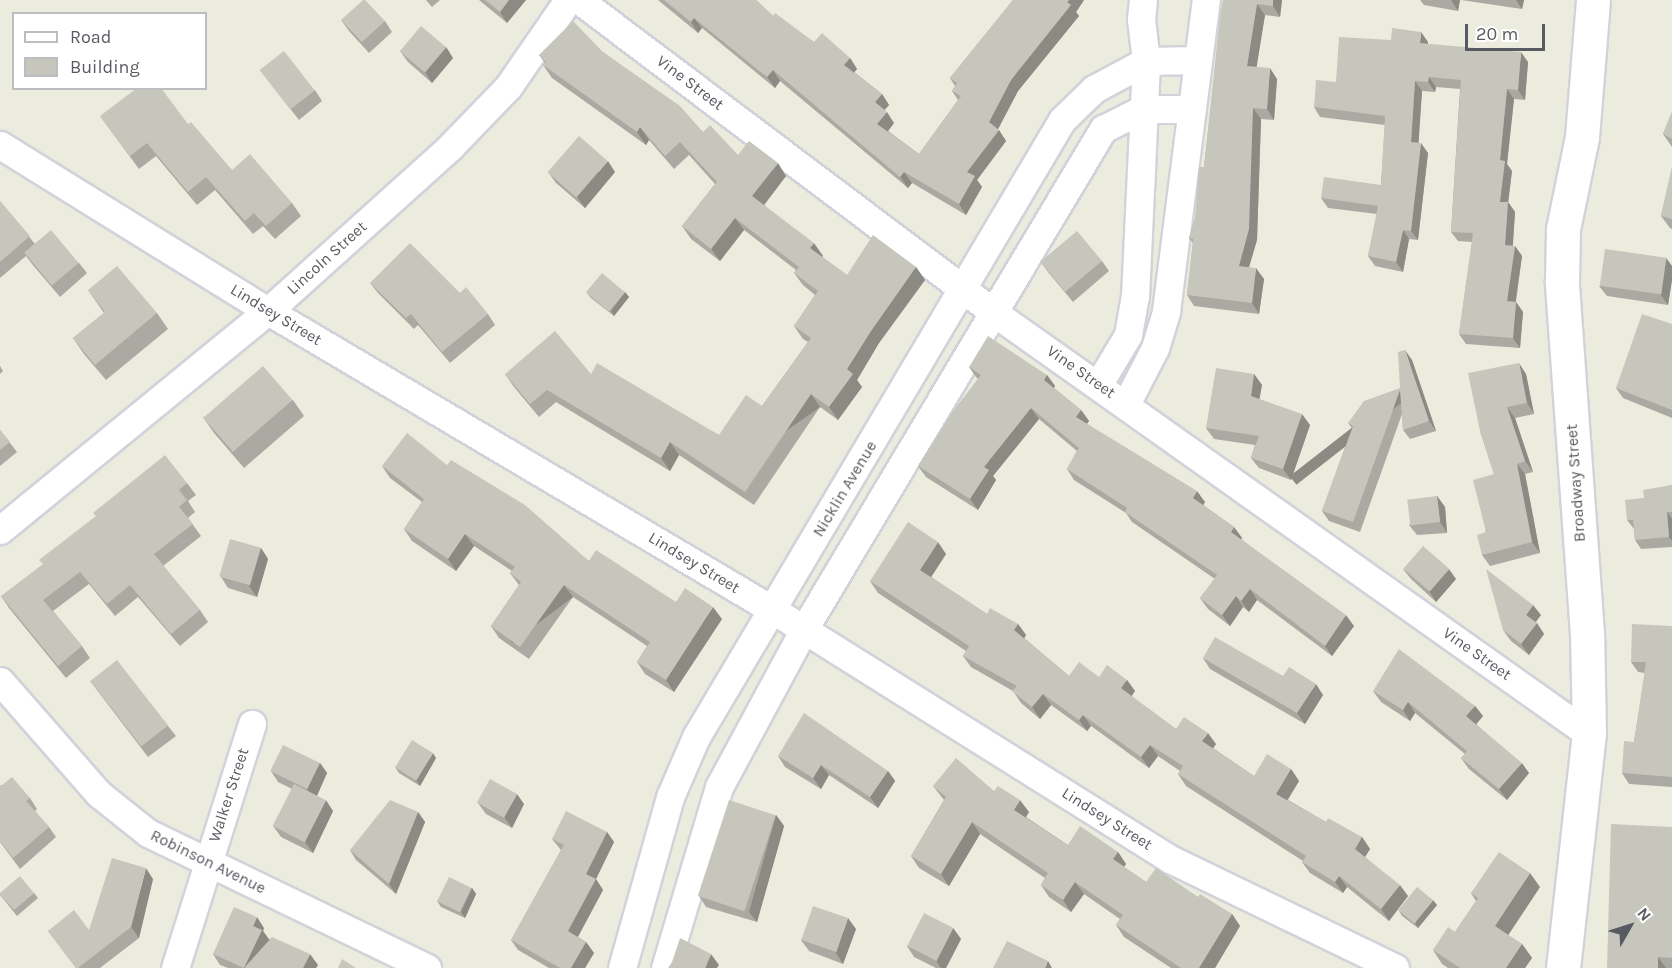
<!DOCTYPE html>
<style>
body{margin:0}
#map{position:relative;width:1672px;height:968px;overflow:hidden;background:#ececde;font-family:Karla,sans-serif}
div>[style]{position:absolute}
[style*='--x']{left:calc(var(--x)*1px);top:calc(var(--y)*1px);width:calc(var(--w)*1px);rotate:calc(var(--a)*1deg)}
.roads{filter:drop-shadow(2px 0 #d2d3da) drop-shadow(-2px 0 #d2d3da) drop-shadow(0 2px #d2d3da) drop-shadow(0 -2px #d2d3da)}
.street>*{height:27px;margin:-13.5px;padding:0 13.5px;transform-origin:13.5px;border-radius:13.5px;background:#fff}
.secondary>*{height:33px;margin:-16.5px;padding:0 16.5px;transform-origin:16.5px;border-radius:16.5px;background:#fff}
.wall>*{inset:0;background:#abaaa2}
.shaded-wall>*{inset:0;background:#8b8b84;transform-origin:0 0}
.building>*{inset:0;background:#c7c6bc;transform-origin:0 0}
span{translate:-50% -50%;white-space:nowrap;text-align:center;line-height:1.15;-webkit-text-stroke:6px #fff;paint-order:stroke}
.street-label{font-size:16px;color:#585a61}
.legend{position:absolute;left:12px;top:12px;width:195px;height:78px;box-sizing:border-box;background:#fff;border:2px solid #bcbdc0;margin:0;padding:8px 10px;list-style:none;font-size:18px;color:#585a61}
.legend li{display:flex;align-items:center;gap:12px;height:30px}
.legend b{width:30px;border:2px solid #bcbdc0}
.north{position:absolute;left:1600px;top:896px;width:60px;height:60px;-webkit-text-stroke:4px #fff;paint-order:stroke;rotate:51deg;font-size:16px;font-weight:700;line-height:24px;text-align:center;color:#585a61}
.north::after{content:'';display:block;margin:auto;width:21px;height:27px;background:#585a61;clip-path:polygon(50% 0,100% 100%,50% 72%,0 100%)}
.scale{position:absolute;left:1465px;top:24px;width:80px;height:27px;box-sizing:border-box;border:3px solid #585a61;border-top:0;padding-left:8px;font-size:18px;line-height:21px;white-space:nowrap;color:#585a61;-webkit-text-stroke:4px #fff;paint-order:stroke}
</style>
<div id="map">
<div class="roads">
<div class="street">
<i style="--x:579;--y:0;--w:522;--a:36.98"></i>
<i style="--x:996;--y:314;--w:727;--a:35.31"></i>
<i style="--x:0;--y:145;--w:315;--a:31.8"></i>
<i style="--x:268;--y:311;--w:587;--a:30.63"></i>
<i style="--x:773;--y:610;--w:469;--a:32.1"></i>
<i style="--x:1170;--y:859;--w:250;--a:25.8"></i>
<i style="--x:1098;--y:385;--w:58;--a:-59"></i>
<i style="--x:1128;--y:335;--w:39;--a:-80"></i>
<i style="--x:1135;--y:297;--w:236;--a:-87.3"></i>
<i style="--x:1146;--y:61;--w:42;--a:-96.8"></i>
<i style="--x:1141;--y:19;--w:19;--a:-84"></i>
<i style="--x:1126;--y:404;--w:63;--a:-62.6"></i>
<i style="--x:1155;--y:348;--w:39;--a:-73"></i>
<i style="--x:1166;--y:311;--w:314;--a:-82.7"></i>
<i style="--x:0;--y:530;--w:346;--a:-39.3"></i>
<i style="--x:268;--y:311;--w:244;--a:-42"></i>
<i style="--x:449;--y:148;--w:85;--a:-46"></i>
<i style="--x:508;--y:87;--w:106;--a:-55.4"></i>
<i style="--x:0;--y:681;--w:150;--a:48.8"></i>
<i style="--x:99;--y:794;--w:63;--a:38.5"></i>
<i style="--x:148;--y:833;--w:310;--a:25.8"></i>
<i style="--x:175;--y:968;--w:256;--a:-72.5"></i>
<i style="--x:622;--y:968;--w:178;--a:-74.3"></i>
<i style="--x:670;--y:797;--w:65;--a:-66.6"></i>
<i style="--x:696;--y:737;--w:717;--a:-59.32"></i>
<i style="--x:1062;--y:120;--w:45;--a:-44.1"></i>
<i style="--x:1094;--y:89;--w:59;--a:-28.3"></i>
<i style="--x:1146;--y:61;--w:52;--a:-1.1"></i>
<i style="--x:665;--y:968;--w:189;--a:-73.4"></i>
<i style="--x:719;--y:787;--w:179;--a:-61.7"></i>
<i style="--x:804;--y:629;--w:583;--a:-59.12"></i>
<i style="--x:1103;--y:129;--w:45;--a:-26.6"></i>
<i style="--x:1143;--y:109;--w:49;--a:0"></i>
</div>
<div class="secondary">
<i style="--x:1563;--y:968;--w:235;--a:-83.7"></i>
<i style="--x:1589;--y:734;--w:100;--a:-91.1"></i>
<i style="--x:1587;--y:634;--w:354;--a:-94.1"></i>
<i style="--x:1562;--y:281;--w:52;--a:-88.9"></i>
<i style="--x:1563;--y:229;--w:94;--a:-78.3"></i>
<i style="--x:1582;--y:137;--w:137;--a:-85.4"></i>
</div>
</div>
<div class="wall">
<i style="clip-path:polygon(426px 0,440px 0,432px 7px)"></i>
<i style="clip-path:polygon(479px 0,526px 0,507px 23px)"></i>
<i style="clip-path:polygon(658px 0,756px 0,773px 16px,814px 42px,850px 58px,857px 69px,854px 72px,882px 94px,889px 105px,884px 110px,894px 123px,888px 131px,919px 154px,958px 100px,952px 91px,955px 86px,950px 78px,1013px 0,1084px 0,1076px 12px,1079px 16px,1018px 91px,998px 129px,1006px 141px,977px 180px,982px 187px,966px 215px,912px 183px,908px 188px,780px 81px,775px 88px,702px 28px,698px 33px)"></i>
<i style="clip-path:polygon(1223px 0,1282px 0,1280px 17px,1265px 15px,1256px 67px,1277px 79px,1274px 120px,1261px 119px,1257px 240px,1249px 267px,1264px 279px,1259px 314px,1194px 306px,1187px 295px,1193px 243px,1189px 238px,1195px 219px,1204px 167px)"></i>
<i style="clip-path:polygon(1420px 0,1460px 0,1458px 11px,1424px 5px)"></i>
<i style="clip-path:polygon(1461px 0,1524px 0,1522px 9px)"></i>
<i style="clip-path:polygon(341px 20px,385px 21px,392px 32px,369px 53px,349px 31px)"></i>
<i style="clip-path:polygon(1391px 40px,1428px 42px,1428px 44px,1528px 62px,1525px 100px,1514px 99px,1507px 164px,1512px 171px,1508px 202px,1515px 212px,1513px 246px,1515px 246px,1522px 256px,1516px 302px,1523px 312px,1520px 348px,1466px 344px,1459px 334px,1472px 242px,1458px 241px,1451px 232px,1460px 89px,1436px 87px,1435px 92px,1422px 91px,1418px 143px,1428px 153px,1418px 240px,1409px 239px,1403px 272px,1375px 266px,1368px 256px,1377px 214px,1328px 208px,1321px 198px,1381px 185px,1385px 125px,1320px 117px,1314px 107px)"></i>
<i style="clip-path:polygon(446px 47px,453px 58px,432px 83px,408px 62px,400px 51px)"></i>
<i style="clip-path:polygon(603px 52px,703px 132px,738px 155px,786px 176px,764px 205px,823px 256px,822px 257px,847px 275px,916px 267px,925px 280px,879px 343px,857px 380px,862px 387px,838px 420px,820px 407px,754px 505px,679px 455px,670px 471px,556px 402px,539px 417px,514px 387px,505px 374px,591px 374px,719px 435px,762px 406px,808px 342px,803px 339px,794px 326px,815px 295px,803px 285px,794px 273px,796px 270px,744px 230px,720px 261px,691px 239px,682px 226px,715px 184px,689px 155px,674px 169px,649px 140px,646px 145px,552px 78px,543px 65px,545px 63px,539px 55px)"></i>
<i style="clip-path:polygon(260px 70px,315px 90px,322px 101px,299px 120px)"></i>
<i style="clip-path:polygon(1672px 112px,1672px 147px,1663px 134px)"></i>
<i style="clip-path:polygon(100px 116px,188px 124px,232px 170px,292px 203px,301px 216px,275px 239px,263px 226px,253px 234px,215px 190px,197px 205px,156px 156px,139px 169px)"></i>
<i style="clip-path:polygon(1672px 168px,1672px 229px,1670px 228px,1661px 216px)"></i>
<i style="clip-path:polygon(548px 172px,615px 172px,585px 208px,556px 183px)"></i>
<i style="clip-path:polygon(0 201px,35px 244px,79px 263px,87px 273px,60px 297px,32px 264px,26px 256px,0 278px)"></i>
<i style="clip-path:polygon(1666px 258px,1672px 266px,1672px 280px,1668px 305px,1607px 296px,1599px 286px)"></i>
<i style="clip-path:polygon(1040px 261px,1102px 261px,1109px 271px,1073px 302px,1048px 272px)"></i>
<i style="clip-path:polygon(370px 283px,460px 293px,488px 314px,495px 325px,450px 363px,418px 325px,414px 329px,378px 293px)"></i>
<i style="clip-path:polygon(88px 290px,157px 313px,168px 329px,106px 380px,84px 354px,73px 338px,104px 313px)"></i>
<i style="clip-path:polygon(625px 292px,629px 297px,614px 316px,591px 298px,587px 293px)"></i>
<i style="clip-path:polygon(1672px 324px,1672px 418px,1623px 398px,1616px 388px)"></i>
<i style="clip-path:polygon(1412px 360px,1436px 431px,1410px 439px,1403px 430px,1402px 414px,1360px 532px,1329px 521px,1322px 511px,1352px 428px,1348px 423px,1400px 388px)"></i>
<i style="clip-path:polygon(0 366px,3px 371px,0 374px)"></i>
<i style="clip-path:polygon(969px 367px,1047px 375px,1055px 386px,1054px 388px,1081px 410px,1089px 421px,1087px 424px,1205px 502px,1203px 505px,1234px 527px,1242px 538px,1241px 539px,1354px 626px,1332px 656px,1257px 600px,1249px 612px,1243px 607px,1230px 626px,1208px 609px,1200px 598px,1215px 579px,1132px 522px,1126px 513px,1074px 480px,1067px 469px,1077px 451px,1039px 419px,993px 476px,996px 480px,978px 510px,926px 477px,918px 466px,978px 379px,976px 377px)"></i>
<i style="clip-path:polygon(1254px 374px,1262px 385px,1259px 399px,1310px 425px,1291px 480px,1259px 468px,1251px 458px,1255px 445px,1214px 439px,1206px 428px)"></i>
<i style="clip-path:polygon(1526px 374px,1534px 414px,1515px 418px,1533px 472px,1525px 474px,1540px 553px,1490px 566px,1482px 555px,1494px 474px,1480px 431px)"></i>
<i style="clip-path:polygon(293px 400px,304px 416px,244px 468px,214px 433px,203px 417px)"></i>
<i style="clip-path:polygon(0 430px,17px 452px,0 466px)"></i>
<i style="clip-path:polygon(447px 465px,589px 561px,676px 602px,722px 619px,674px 692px,645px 674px,637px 662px,647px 646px,573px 597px,529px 659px,499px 638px,491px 626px,519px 585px,510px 573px,512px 571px,474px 546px,456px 571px,412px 541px,404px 529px,422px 502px,390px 478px,382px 466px)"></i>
<i style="clip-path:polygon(187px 483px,196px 495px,188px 501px,195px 512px,188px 518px,201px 536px,163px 566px,200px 610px,208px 622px,180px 646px,138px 597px,115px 616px,89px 584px,53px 611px,82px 646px,90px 658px,66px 678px,9px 608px,1px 596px)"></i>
<i style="clip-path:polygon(1672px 485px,1672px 547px,1641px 549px,1635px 540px,1634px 529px,1627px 520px,1644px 498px)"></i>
<i style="clip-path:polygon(1437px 496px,1445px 507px,1447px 533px,1417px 535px,1409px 525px)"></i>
<i style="clip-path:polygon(261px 548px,268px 559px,257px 597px,228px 588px,221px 577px)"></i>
<i style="clip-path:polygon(946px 554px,931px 577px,987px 614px,1018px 624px,1026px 635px,1024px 638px,1069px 676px,1099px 677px,1127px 680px,1135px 691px,1131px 696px,1176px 729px,1216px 744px,1213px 748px,1254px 776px,1291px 769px,1299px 781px,1288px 800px,1326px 822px,1362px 837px,1370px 849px,1365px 857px,1408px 896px,1389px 921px,1347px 887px,1343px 893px,1310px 873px,1302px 862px,1303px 861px,1186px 786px,1178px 774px,1180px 771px,1158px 756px,1149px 768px,1091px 726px,1087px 731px,1051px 705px,1040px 719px,1021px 703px,1013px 691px,971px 667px,963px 656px,966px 651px,878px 593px,870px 581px)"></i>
<i style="clip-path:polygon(1403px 569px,1456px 579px,1436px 602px,1411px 579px)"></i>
<i style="clip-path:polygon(1541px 615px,1536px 622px,1544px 634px,1529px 655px,1511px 641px,1503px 630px)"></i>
<i style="clip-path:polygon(1672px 626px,1672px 787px,1629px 784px,1622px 773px,1634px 742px,1645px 673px,1638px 672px,1631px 662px)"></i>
<i style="clip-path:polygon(1203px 658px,1283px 676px,1323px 695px,1305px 724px,1210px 669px)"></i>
<i style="clip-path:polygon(90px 681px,168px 726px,176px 736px,148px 757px)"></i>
<i style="clip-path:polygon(1373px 691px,1475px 706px,1483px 716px,1476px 724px,1529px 773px,1507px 800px,1469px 769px,1461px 758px,1465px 754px,1415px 713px,1410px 721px,1381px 702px)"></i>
<i style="clip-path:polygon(778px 756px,888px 771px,895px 781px,878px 808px,829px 775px,821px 789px,785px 767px)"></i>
<i style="clip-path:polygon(436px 758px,420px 786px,399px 773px,395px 767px)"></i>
<i style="clip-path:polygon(320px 763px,327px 773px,317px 796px,333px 811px,313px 853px,281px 837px,273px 826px,292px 789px,278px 782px,271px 771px)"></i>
<i style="clip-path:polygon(0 785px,30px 798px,37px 809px,35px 811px,49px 827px,56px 837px,20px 869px,0 842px)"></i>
<i style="clip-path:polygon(933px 786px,994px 791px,1029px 812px,1026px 817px,1068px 845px,1118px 852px,1126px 864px,1124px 867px,1146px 882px,1198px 897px,1232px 914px,1240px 926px,1215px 968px,1171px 968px,1124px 937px,1116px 925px,1120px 919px,1084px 894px,1071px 912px,1049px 897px,1041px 885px,1045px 878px,980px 834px,949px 886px,919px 868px,911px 856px,944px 800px)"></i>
<i style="clip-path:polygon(478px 803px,524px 804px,512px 828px,486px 814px)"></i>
<i style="clip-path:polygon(418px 812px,425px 822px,396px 894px,356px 860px,350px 850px)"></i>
<i style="clip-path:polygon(776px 815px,784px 826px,757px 922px,706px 907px,699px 896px)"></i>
<i style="clip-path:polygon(1672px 827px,1672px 968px,1603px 968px,1607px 968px)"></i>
<i style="clip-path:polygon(607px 832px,614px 842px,596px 879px,603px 890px,578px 937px,586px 942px,594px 953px,585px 968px,549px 968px,518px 950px,511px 940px,561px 850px,552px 839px)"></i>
<i style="clip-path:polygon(153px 879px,139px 938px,100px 968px,76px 968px,48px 931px,89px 930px)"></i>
<i style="clip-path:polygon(1540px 887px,1508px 935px,1522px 944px,1532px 958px,1525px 968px,1448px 968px,1442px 964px,1433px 950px,1455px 932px,1476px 901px,1471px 893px)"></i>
<i style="clip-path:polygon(472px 888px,476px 894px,465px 918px,441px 907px,437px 901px)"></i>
<i style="clip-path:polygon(34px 893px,38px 898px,17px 916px,0 895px)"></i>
<i style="clip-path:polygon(1437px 905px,1418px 928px,1402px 916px,1399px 911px)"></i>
<i style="clip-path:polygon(264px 928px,263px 931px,269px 939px,318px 965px,316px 968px,228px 968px,220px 965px,213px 954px)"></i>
<i style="clip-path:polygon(953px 928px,961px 939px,946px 968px,936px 968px,914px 957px,907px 946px)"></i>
<i style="clip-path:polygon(856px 929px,843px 964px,809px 951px,801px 940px)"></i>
</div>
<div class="shaded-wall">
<i style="clip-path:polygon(509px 0,526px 0,507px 23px,500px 12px)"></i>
<i style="clip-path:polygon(1069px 0,1084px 0,1076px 12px,1079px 16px,1018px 91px,996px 133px,989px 122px,1011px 80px)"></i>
<i style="clip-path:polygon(1273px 0,1282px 0,1280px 17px,1273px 6px)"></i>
<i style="clip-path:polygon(1451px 0,1460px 0,1458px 11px)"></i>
<i style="clip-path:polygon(1516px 0,1524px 0,1522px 9px)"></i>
<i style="clip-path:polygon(1257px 4px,1265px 15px,1255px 77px,1247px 66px)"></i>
<i style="clip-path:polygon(694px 18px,702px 28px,698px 33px,691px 22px)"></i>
<i style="clip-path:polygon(1421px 32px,1428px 42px,1427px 53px,1420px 43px)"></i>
<i style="clip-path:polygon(446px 47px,453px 58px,432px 83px,425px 72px)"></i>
<i style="clip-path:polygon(1521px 52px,1528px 62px,1525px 100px,1518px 90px)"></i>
<i style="clip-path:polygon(850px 58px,857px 69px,852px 75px,844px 65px)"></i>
<i style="clip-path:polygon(1270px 68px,1277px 79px,1274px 120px,1267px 109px)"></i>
<i style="clip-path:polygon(773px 70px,780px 81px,775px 88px,767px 77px)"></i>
<i style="clip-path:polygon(1429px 77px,1436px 87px,1435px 92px,1428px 82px)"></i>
<i style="clip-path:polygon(1415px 81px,1422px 91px,1418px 152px,1411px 142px)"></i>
<i style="clip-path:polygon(1507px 89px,1514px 99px,1507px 164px,1512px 171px,1507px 212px,1500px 202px,1500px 160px)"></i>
<i style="clip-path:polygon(882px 94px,889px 105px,882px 113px,875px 102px)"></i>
<i style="clip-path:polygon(1253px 108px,1261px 119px,1257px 240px,1246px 277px,1239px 266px)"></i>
<i style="clip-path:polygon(887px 112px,894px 123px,885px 135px,877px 124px)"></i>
<i style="clip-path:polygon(640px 127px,649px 140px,646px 145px,637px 132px)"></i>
<i style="clip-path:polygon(999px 130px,1006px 141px,977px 180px,982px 187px,966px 215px,959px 204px,967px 172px)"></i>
<i style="clip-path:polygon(1421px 143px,1428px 153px,1418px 240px,1411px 231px)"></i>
<i style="clip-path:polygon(608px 161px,615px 172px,585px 208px,577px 197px)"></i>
<i style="clip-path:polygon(778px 163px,786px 176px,761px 209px,752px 196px)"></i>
<i style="clip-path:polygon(904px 172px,912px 183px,908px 188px,900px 177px)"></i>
<i style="clip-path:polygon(1508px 202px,1515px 212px,1512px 254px,1505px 245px)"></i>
<i style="clip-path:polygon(735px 218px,744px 230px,720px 261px,711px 249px)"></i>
<i style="clip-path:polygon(1403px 230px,1409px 239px,1403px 272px,1396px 262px)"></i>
<i style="clip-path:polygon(814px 243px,823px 256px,819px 260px,810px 248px)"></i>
<i style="clip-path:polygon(1515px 246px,1522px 256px,1514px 311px,1507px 301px)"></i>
<i style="clip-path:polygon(1666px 258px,1672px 266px,1672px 280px,1668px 305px,1661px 295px)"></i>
<i style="clip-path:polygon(916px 267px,925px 280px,879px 343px,857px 380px,862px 387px,838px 420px,829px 407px,847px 369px,871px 331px)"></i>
<i style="clip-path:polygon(1256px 268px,1264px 279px,1259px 314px,1252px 303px)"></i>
<i style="clip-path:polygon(625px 292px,629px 297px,614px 316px,611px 311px)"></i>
<i style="clip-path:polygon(1516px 302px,1523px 312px,1520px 348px,1513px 338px)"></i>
<i style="clip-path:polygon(1405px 350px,1412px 360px,1436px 431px,1429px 421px)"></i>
<i style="clip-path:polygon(1519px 363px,1526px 374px,1534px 414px,1527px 403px)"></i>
<i style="clip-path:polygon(1254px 374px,1262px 385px,1258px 407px,1251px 396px)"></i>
<i style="clip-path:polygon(1047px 375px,1055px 386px,1052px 391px,1044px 380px)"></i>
<i style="left:1400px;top:390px;width:11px;height:140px;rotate:52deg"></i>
<i style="left:811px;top:394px;width:16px;height:118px;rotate:55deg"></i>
<i style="clip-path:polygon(1507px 407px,1515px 418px,1533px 472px,1525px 461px)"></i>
<i style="clip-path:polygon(1031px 408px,1039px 419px,993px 476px,996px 480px,978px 510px,970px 499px,984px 467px)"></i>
<i style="clip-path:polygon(1081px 410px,1089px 421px,1083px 428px,1076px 417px)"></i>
<i style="clip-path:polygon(1302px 414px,1310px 425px,1291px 480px,1283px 469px)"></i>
<i style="clip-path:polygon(670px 442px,679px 455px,670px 471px,661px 458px)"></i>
<i style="clip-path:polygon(1517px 464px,1525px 474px,1540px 553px,1532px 542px)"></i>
<i style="clip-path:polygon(1197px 491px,1205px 502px,1201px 509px,1193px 498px)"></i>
<i style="clip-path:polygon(1437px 496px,1445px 507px,1447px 533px,1440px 522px)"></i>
<i style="clip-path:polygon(1667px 512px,1672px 519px,1672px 541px,1669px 537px)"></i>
<i style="clip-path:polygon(1234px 527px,1242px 538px,1239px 543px,1231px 532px)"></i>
<i style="clip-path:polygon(465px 534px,474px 546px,456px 571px,448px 559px)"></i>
<i style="clip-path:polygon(938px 542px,946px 554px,928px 582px,920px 570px)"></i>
<i style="clip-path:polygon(261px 548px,268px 559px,257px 597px,249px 586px)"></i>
<i style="clip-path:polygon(1449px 569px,1456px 579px,1436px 602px,1429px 591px)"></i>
<i style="left:564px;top:585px;width:15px;height:76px;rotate:53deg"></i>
<i style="clip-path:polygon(1250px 589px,1257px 600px,1249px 612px,1241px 601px)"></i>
<i style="clip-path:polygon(1236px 596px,1243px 607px,1230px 626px,1222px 615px)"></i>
<i style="clip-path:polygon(1533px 605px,1541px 615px,1533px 625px,1526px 615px)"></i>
<i style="clip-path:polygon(713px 607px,722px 619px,674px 692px,666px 680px)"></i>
<i style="clip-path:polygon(1346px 615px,1354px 626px,1332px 656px,1325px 646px)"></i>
<i style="clip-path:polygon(1537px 623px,1544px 634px,1529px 655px,1521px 644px)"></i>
<i style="clip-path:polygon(1018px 624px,1026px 635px,1022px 642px,1014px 630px)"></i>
<i style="clip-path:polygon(1127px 680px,1135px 691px,1129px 700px,1121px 688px)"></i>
<i style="clip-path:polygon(1316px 684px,1323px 695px,1305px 724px,1297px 713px)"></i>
<i style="clip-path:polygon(1043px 694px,1051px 705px,1040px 719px,1032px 707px)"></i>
<i style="clip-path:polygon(1408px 702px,1415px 713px,1410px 721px,1403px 710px)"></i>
<i style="clip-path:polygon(1475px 706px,1483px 716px,1474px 727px,1466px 716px)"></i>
<i style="clip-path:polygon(1083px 715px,1091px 726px,1087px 731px,1079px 720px)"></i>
<i style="clip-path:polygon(1208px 733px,1216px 744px,1210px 753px,1202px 741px)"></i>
<i style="clip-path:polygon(1150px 745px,1158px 756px,1149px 768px,1141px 757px)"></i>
<i style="clip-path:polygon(433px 753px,436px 758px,420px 786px,416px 780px)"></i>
<i style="clip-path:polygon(320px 763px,327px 773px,315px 800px,307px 789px)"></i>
<i style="clip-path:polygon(1522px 763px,1529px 773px,1507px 800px,1499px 789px)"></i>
<i style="clip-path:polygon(821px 765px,829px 775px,821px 789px,813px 778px)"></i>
<i style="clip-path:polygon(1291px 769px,1299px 781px,1284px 805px,1276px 794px)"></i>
<i style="clip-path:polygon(888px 771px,895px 781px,878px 808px,870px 797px)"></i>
<i style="clip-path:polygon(517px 794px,524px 804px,512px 828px,504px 817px)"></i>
<i style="clip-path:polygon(326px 800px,333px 811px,313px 853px,305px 842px)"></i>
<i style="clip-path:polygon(1020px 800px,1029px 812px,1023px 822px,1014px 810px)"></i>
<i style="clip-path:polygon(418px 812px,425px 822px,396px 894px,389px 884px)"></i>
<i style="clip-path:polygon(776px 815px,784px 826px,757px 922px,749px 912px)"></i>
<i style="clip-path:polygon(972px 822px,980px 834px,949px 886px,941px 874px)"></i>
<i style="clip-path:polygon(607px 832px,614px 842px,596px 879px,603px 890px,575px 942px,568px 931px,586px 874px)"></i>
<i style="clip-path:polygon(1362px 837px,1370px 849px,1363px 860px,1355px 849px)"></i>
<i style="clip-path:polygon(1118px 852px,1126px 864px,1121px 871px,1113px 859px)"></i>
<i style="clip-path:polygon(146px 868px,153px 879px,139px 938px,131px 927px)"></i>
<i style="clip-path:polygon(1530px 873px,1540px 887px,1505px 940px,1495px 926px)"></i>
<i style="clip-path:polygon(1339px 876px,1347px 887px,1343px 893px,1335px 882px)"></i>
<i style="clip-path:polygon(1075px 882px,1084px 894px,1071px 912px,1063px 900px)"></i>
<i style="clip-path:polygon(1400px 885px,1408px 896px,1389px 921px,1381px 909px)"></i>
<i style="clip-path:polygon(472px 888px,476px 894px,465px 918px,461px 912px)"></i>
<i style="clip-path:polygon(1433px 900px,1437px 905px,1418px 928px,1415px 923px)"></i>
<i style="clip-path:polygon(1232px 914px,1240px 926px,1215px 968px,1199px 968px)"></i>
<i style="clip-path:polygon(257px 917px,264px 928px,263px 931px,270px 941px,245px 967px,245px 968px,244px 968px,253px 926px)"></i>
<i style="clip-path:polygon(848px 918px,856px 929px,843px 964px,836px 953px)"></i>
<i style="clip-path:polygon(953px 928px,961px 939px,946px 968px,941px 968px,936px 961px)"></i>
<i style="clip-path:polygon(586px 942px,594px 953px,585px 968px,571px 968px)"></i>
<i style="clip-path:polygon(1522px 944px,1532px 958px,1525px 968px,1506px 968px)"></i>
<i style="clip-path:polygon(310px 954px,318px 965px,316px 968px,303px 968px)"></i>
<i style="clip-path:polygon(711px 954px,719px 965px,717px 968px,705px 968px)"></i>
<i style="clip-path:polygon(1658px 957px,1666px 968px,1658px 968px)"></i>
<i style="clip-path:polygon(1048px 961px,1052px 968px,1045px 968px)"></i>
</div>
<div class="building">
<i style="clip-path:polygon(363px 0,365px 0,385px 21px,362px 42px,341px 20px)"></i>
<i style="clip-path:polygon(485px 0,509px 0,500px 12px)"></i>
<i style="clip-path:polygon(664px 0,756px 0,773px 16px,775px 13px,814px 42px,822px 33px,850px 58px,844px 65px,882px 94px,875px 102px,887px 112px,877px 124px,919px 154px,961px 96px,952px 91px,957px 83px,950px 78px,1013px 0,1069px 0,1067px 2px,1071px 5px,1011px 80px,989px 122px,999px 130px,967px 172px,975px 176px,959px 204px,904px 172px,900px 177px,773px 70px,767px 77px,694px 18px,691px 22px)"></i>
<i style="clip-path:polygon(1223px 0,1273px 0,1273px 6px,1257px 4px,1247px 66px,1270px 68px,1267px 109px,1253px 108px,1249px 229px,1239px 266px,1256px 268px,1252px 303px,1187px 295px,1193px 239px,1189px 238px,1195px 219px,1199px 167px,1204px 167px,1220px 16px)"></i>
<i style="clip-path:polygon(573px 21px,603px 52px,680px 106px,703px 132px,710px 125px,738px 155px,749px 141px,778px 163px,752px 196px,814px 243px,810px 248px,847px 275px,873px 235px,916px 267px,871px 331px,847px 369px,853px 374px,829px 407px,811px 394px,745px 492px,670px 442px,661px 458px,547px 390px,530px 404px,505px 374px,555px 331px,591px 374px,597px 363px,719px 435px,746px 395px,762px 406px,811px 338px,794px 326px,818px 291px,794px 273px,799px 267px,735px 218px,711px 249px,682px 226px,717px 182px,680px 142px,665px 156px,640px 127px,637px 132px,543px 65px,546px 62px,539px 55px)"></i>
<i style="left:421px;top:26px;width:33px;height:33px;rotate:40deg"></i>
<i style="clip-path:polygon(1392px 28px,1421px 32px,1420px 43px,1521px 52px,1518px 90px,1507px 89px,1500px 160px,1505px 161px,1500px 202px,1508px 202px,1505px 245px,1515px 246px,1507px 301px,1516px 302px,1513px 338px,1459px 334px,1473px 233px,1451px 232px,1461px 80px,1429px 77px,1428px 82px,1415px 81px,1411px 142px,1421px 143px,1411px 231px,1403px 230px,1396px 262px,1368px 256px,1378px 206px,1321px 198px,1324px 177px,1381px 185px,1385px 116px,1314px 107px,1316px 80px,1336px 82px,1339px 37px,1391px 40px)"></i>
<i style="left:284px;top:51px;width:50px;height:31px;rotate:52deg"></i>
<i style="clip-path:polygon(137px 88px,161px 88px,188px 124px,191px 122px,232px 170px,250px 154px,292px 203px,266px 226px,254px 213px,245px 221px,206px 177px,188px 192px,147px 143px,130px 156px,100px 116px)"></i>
<i style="clip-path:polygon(1672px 112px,1672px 139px,1663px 134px)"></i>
<i style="left:579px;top:136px;width:38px;height:48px;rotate:41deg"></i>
<i style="clip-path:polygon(1672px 167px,1672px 219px,1661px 216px)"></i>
<i style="clip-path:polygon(0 201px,30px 236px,0 262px)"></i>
<i style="left:51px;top:230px;width:43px;height:35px;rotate:50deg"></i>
<i style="left:1077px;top:231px;width:39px;height:48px;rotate:50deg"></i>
<i style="clip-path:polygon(410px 243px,460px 293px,466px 287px,488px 314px,442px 352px,411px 314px,406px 318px,370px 283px)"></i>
<i style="left:1605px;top:249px;width:62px;height:37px;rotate:8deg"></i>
<i style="clip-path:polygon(117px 266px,157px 313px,95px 365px,73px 338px,105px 312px,88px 290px)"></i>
<i style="left:602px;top:273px;width:30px;height:25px;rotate:40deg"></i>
<i style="clip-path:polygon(1642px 314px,1672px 324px,1672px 410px,1616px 388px)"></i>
<i style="clip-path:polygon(988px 336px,1047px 375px,1044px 380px,1081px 410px,1076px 417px,1197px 491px,1193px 498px,1234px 527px,1231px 532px,1346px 615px,1325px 646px,1250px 589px,1241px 601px,1236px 596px,1222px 615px,1200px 598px,1217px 575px,1125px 512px,1127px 508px,1067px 469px,1079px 448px,1031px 408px,984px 467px,989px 470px,970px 499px,918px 466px,953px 411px,981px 375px,969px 367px)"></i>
<i style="clip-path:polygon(1405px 350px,1429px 421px,1403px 430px,1400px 390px,1353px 522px,1322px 511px,1353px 426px,1348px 423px,1364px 401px,1400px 388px,1398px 352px)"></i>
<i style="clip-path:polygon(1519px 363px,1527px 403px,1507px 407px,1525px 461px,1517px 464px,1532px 542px,1482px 555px,1477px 535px,1486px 532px,1473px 480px,1494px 474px,1480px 431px,1468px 373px)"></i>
<i style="left:263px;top:366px;width:45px;height:79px;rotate:49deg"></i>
<i style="clip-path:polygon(1216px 368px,1254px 374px,1251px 396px,1302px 414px,1283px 469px,1251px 458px,1259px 436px,1206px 428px)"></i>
<i style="clip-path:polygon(0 430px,10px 442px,0 450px)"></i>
<i style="clip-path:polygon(407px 433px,447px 465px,451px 460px,525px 505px,589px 561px,596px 550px,676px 602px,685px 588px,713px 607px,666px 680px,637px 662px,650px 642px,564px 585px,520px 647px,491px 626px,521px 582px,510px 573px,515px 567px,465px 534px,448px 559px,404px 529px,424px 499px,382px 466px)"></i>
<i style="clip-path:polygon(165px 455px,187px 483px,179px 490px,187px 500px,179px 507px,193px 524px,154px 554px,200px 610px,171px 634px,130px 585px,107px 604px,80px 572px,43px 600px,82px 646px,58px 666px,1px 596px,43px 564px,39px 560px,96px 516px,93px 513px)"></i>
<i style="clip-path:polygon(1672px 485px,1672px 512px,1667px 512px,1669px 537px,1635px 540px,1633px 520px,1627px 520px,1625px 500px,1644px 498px,1643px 490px)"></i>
<i style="left:1437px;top:496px;width:26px;height:30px;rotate:83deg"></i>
<i style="clip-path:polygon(908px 522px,938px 542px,920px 570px,987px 614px,990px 608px,1018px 624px,1014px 630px,1069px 676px,1079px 662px,1099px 677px,1107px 665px,1127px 680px,1121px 688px,1176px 729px,1184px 717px,1208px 733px,1202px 741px,1254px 776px,1267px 754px,1291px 769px,1276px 794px,1326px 822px,1328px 818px,1362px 837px,1355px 849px,1400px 885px,1381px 909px,1339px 876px,1335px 882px,1302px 862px,1306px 856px,1178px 774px,1183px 766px,1150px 745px,1141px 757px,1083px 715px,1079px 720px,1043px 694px,1032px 707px,1012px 691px,1017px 686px,963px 656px,969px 646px,870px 581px)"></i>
<i style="left:230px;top:539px;width:32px;height:39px;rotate:16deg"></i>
<i style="left:1423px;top:546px;width:35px;height:30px;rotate:41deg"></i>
<i style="clip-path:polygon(1486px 569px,1533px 605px,1526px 615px,1537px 623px,1521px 644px,1503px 630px)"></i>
<i style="clip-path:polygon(1632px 624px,1672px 626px,1672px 777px,1622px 773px,1624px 741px,1634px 742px,1646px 662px,1631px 662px)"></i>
<i style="clip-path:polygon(1215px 637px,1283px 676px,1289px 667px,1316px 684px,1297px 713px,1203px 658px)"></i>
<i style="clip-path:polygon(1399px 649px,1475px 706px,1466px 716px,1522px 763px,1499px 789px,1461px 758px,1467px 751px,1408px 702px,1403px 710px,1373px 691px)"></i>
<i style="left:117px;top:660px;width:83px;height:34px;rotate:52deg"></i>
<i style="clip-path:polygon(804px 713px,888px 771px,870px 797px,821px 765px,813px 778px,778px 756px)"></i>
<i style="left:412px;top:740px;width:25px;height:32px;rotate:32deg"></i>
<i style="left:283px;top:745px;width:41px;height:29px;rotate:26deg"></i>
<i style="clip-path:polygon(956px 758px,994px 791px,998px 786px,1020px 800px,1014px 810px,1068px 845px,1080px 826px,1118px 852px,1113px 859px,1146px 882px,1156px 868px,1198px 897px,1200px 894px,1232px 914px,1199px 968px,1181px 968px,1116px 925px,1123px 915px,1075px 882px,1063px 900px,1041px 885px,1048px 873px,972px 822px,941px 874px,911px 856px,946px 797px,933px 786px)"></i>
<i style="clip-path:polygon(12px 777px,30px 798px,26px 801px,49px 827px,13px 858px,0 841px,0 785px,1px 786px)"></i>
<i style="left:490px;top:779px;width:31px;height:27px;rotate:29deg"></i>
<i style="left:294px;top:784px;width:36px;height:47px;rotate:27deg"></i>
<i style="clip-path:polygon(390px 800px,418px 812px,389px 884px,350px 850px)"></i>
<i style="left:729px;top:800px;width:49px;height:101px;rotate:18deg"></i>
<i style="clip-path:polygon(566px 811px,607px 832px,586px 874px,596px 879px,568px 931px,586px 942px,571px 968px,560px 968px,511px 940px,564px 845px,552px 839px)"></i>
<i style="clip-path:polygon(1611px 824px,1672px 827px,1672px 958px,1658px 957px,1658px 968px,1603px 968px,1607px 968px)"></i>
<i style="clip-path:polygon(1499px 852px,1530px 873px,1495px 926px,1522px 944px,1506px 968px,1460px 968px,1433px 950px,1448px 927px,1455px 932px,1478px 898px,1471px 893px)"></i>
<i style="clip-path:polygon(112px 858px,146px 868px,131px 927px,78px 968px,76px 968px,48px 931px,74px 910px,89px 930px)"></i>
<i style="clip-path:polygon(20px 876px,34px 893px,14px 910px,0 895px,0 893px)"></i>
<i style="left:449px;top:877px;width:25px;height:27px;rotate:26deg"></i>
<i style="left:1417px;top:887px;width:21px;height:30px;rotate:39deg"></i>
<i style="left:813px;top:906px;width:37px;height:36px;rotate:19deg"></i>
<i style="clip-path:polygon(234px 907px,257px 917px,253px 926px,262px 930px,244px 968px,213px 954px)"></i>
<i style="left:924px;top:913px;width:33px;height:37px;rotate:27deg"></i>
<i style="clip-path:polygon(272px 937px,310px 954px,303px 968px,247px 968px,245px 967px)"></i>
<i style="clip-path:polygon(680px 938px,711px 954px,705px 968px,668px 968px,672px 962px)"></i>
<i style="clip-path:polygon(1007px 941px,1048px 961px,1045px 968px,993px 968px)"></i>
<i style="clip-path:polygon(342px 959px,356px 968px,338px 968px)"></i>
</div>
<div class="street-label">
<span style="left:690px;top:83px;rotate:37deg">Vine Street</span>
<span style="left:327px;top:258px;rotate:-42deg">Lincoln Street</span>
<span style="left:276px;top:315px;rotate:31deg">Lindsey Street</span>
<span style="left:1081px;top:372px;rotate:35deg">Vine Street</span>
<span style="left:1576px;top:483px;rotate:-94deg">Broadway Street</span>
<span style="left:845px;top:489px;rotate:-59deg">Nicklin Avenue</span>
<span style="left:694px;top:563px;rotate:31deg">Lindsey Street</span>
<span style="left:1477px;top:654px;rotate:35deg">Vine Street</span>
<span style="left:229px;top:795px;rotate:-72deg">Walker Street</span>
<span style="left:1107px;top:819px;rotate:32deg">Lindsey Street</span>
<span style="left:208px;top:862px;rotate:26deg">Robinson Avenue</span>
</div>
<ul class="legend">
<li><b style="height:8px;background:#fff"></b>Road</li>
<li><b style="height:16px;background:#c7c6bc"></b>Building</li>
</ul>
<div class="north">N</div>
<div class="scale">20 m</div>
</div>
